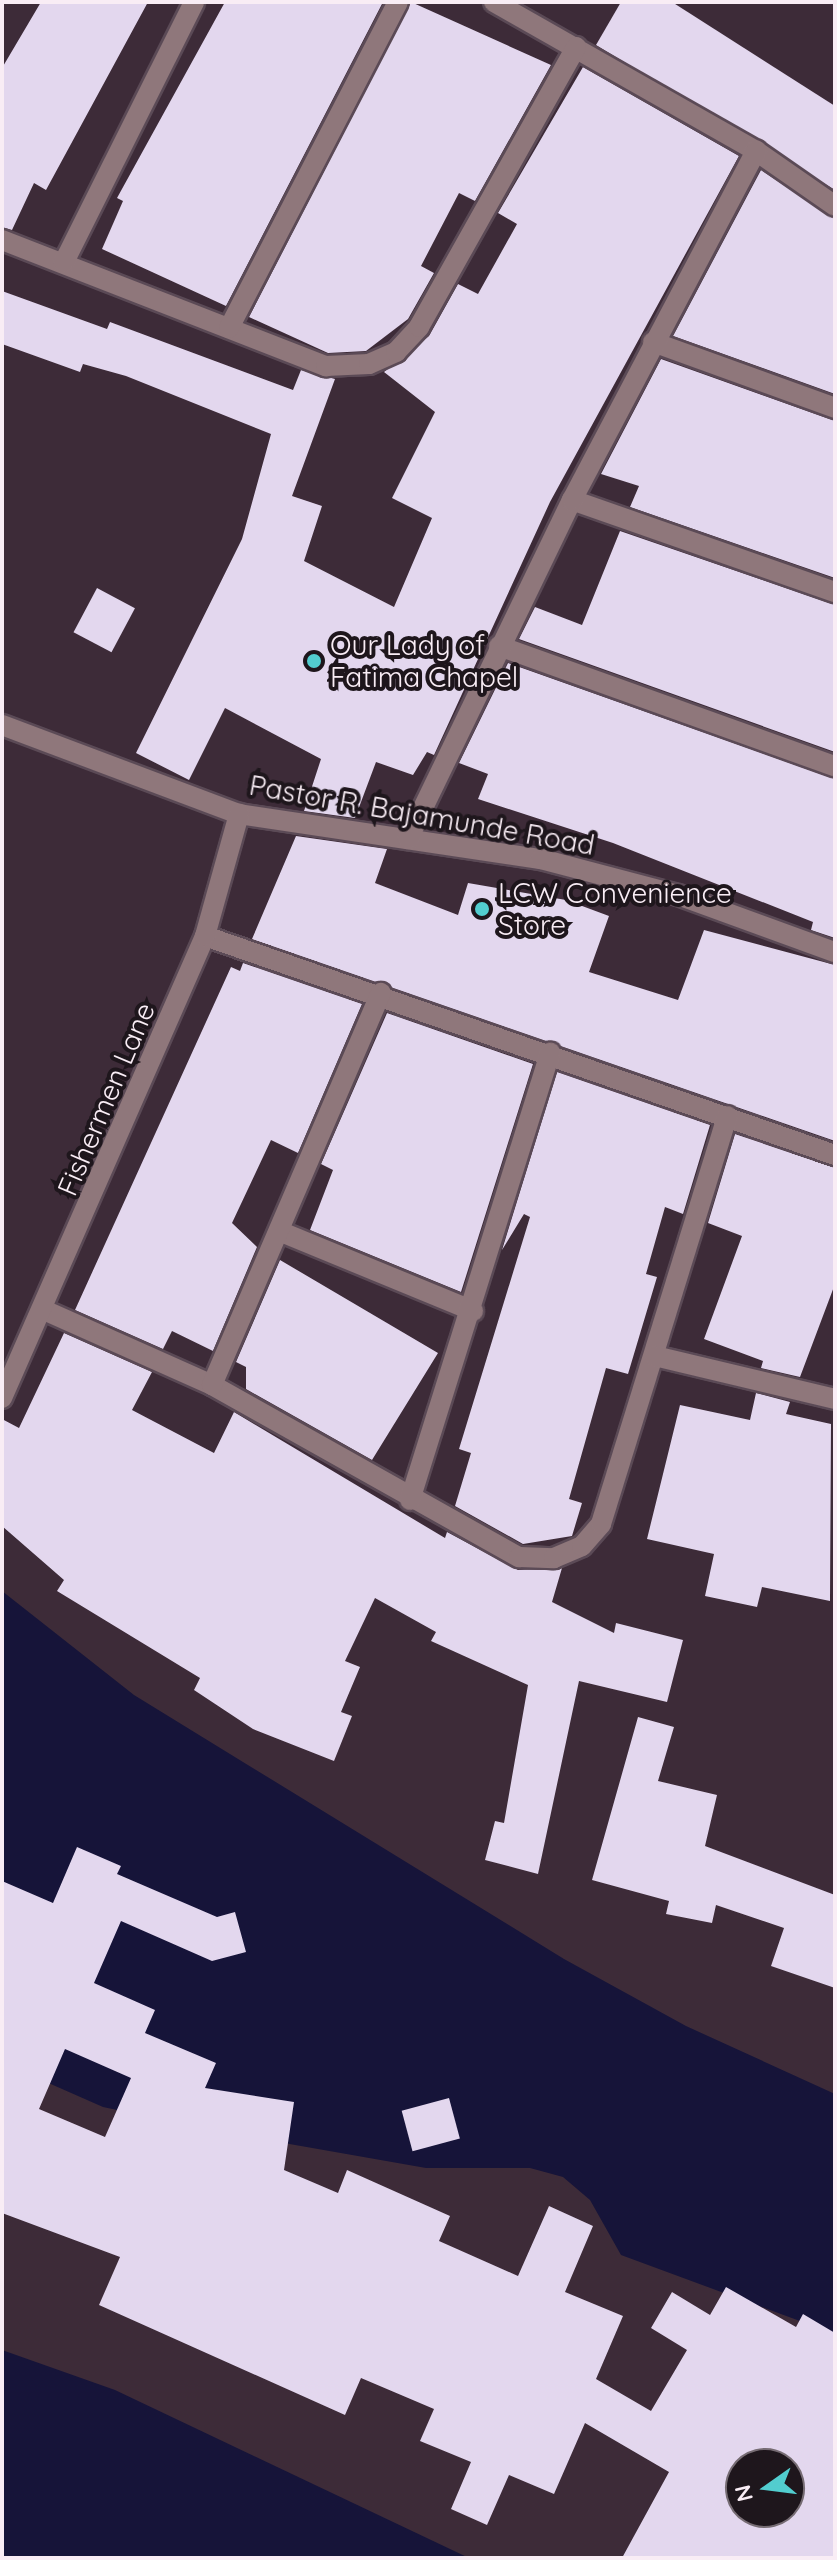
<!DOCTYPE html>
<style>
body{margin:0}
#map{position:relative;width:837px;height:2560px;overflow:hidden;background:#3d2b38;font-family:Quicksand,sans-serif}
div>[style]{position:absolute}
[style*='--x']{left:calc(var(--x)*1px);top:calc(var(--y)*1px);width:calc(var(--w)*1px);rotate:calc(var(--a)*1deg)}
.water>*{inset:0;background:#161439}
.building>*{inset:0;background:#e3d7ee;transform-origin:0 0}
.roads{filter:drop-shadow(2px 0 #5b4a56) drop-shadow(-2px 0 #5b4a56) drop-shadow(0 2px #5b4a56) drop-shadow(0 -2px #5b4a56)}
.minor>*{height:20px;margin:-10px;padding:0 10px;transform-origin:10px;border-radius:10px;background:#8f777b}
.dots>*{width:22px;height:22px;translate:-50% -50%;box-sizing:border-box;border:4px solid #1e161c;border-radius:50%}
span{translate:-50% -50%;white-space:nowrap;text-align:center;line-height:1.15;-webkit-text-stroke:8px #1e161c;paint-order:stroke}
.poi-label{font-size:28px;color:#f9edf5}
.left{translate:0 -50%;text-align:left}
.street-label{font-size:28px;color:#f9edf5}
.frame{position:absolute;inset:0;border:4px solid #f9edf5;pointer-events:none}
.north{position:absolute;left:725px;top:2448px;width:80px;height:80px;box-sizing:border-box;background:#1e161c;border:2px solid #766c73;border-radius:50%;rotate:256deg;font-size:22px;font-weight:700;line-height:32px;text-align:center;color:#f9edf5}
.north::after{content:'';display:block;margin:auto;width:28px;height:36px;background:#52cdcf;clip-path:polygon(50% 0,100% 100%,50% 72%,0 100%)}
</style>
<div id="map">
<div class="water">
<i style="clip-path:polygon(2px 1591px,134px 1695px,564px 1959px,686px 2026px,835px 2094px,835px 2334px,621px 2255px,590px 2200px,563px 2177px,530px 2168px,426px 2168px,221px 2132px,103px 2107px,28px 2074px,2px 2050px)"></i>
<i style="clip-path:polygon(2px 2350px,115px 2390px,469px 2558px,2px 2558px)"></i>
</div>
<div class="building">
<i style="clip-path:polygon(41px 2px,148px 2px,46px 190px,34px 183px,12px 230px,2px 227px,2px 68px)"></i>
<i style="clip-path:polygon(225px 2px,383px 2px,226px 306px,102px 249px,123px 201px,117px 198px)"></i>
<i style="clip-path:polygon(411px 2px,551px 65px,475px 201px,459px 193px,421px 266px,434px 273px,408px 319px,366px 351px,328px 353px,249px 317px)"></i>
<i style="clip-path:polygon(621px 2px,672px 2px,835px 106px,835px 190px,596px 45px)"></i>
<i style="clip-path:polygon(583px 67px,739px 156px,550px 502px,434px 755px,427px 752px,413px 775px,376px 762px,355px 818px,304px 811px,321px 759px,225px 708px,189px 780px,136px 753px,242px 539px,271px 434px,126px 376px,83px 364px,80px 372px,2px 344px,2px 291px,107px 329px,110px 322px,293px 390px,301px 370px,335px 379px,292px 496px,322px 506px,304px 561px,394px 607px,432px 518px,392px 498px,435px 412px,384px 372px,429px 336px,458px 284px,478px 294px,517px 224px,498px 213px)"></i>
<i style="clip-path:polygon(761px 170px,835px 219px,835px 394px,673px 336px)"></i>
<i style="clip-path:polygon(661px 359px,835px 421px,835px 578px,630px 507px,639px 486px,601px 474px)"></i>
<i style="clip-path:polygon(620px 531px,835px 605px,835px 752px,519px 639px,535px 607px,582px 625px)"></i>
<i style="left:97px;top:588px;width:43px;height:50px;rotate:28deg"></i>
<i style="clip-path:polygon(508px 663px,835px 779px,835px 938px,811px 930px,813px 922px,613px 843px,478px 799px,488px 774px,459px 763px)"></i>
<i style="clip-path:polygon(296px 836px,387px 849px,375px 883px,458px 915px,468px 883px,566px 900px,609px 916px,589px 972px,678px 1000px,704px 930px,835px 965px,835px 1141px,252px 939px)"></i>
<i style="clip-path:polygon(243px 963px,362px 1004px,298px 1153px,271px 1140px,232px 1223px,257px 1247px,213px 1351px,172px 1331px,163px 1349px,75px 1310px,231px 967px,240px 971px)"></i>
<i style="clip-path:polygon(387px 1013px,533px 1064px,461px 1292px,310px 1230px,333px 1170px,321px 1164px)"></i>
<i style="clip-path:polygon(557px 1072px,710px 1125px,683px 1214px,665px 1207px,646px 1274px,657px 1277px,628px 1374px,606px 1368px,569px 1499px,582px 1503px,572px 1536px,523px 1544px,455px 1506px,471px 1453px,459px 1449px,530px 1217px,524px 1214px,502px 1250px)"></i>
<i style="clip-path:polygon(735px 1134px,835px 1168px,835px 1284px,800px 1377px,761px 1368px,763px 1361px,704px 1339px,742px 1236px,708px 1223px)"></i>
<i style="clip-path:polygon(280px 1260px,438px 1353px,372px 1460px,246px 1389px,246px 1367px,236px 1362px)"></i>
<i style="clip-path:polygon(64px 1333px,152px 1372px,132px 1410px,214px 1453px,234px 1412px,445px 1538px,447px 1532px,518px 1570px,562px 1568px,552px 1602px,614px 1633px,616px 1623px,683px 1640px,667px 1702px,579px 1681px,538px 1874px,485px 1860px,495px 1821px,504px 1823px,528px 1685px,431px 1641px,436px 1632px,375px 1598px,345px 1661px,360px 1667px,341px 1712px,352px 1716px,334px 1761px,253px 1729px,194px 1690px,200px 1678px,57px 1591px,64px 1580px,2px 1526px,2px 1419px,19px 1428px)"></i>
<i style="clip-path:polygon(756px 1393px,790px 1402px,786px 1414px,831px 1424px,830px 1601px,762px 1587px,757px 1607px,705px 1596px,714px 1554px,647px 1539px,680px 1405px,750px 1420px)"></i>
<i style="clip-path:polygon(638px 1717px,674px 1727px,658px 1781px,717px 1795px,705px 1846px,835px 1895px,835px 1988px,771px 1966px,784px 1928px,716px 1905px,712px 1923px,666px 1914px,669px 1901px,592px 1880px)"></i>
<i style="clip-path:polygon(evenodd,77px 1847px,121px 1866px,117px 1874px,217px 1917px,235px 1912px,246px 1952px,212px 1961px,121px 1921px,94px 1983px,155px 2010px,145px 2033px,216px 2063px,205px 2088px,294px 2102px,284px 2170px,338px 2193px,347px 2170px,450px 2216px,439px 2241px,518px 2276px,549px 2206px,593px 2226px,565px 2292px,623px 2316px,596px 2379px,651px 2411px,687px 2350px,651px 2328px,672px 2292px,710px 2315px,726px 2287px,796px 2327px,803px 2314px,835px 2333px,835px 2558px,622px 2558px,669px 2472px,585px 2423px,554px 2494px,509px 2475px,487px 2525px,451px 2509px,471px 2462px,420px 2441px,434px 2409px,361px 2378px,345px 2415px,99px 2305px,120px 2257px,2px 2213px,2px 1881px,53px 1903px,77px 1847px,65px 2049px,131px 2078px,105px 2137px,39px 2109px,65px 2049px,77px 1847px,741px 2464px,789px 2464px,789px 2512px,741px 2512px,741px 2464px)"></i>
<i style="left:449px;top:2098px;width:42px;height:49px;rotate:75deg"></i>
</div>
<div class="roads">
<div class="minor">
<i style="--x:494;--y:2;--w:301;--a:29.6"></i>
<i style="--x:756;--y:151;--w:96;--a:34.8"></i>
<i style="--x:2;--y:240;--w:348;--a:21.3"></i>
<i style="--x:326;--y:366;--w:43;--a:-2.7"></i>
<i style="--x:369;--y:364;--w:30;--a:-24"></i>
<i style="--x:396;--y:352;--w:34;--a:-47"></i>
<i style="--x:419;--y:327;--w:321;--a:-60.7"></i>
<i style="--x:64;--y:262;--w:291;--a:-63.4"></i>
<i style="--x:229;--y:328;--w:367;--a:-62.6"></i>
<i style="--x:653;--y:342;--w:194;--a:19.9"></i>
<i style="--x:572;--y:500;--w:279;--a:19.3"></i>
<i style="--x:499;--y:646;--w:357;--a:19.7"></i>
<i style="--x:2;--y:725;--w:253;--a:20.6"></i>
<i style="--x:239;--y:814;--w:305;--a:8.5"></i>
<i style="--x:541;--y:859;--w:142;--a:14.7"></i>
<i style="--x:678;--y:895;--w:167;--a:20"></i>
<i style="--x:408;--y:839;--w:377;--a:-64.2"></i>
<i style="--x:572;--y:500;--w:395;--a:-62.2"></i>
<i style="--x:205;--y:936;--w:667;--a:19.17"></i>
<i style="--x:279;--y:1231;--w:210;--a:22.4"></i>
<i style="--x:46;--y:1311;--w:182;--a:24"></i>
<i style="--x:212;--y:1385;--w:352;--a:29.3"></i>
<i style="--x:519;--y:1557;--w:35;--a:2"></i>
<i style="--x:554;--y:1558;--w:30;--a:-23"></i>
<i style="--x:582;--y:1546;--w:29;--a:-49"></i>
<i style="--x:601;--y:1524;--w:427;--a:-72.8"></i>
<i style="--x:655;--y:1356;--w:185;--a:13.4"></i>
<i style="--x:212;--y:1385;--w:427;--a:-66.7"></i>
<i style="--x:2;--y:1398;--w:505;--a:-66.28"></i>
<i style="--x:205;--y:936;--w:127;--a:-74.4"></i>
<i style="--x:410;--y:1500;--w:469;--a:-72.6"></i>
</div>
</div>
<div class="dots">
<i style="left:314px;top:661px;background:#52cdcf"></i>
<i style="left:482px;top:909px;background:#52cdcf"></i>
</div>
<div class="poi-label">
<span class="left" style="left:330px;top:661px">Our Lady of<br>Fatima Chapel</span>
<span class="left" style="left:498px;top:909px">LCW Convenience<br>Store</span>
</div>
<div class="street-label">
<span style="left:422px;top:815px;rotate:10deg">Pastor R. Bajamunde Road</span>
<span style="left:106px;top:1099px;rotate:-67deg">Fishermen Lane</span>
</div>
<div class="frame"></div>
<div class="north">N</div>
</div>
